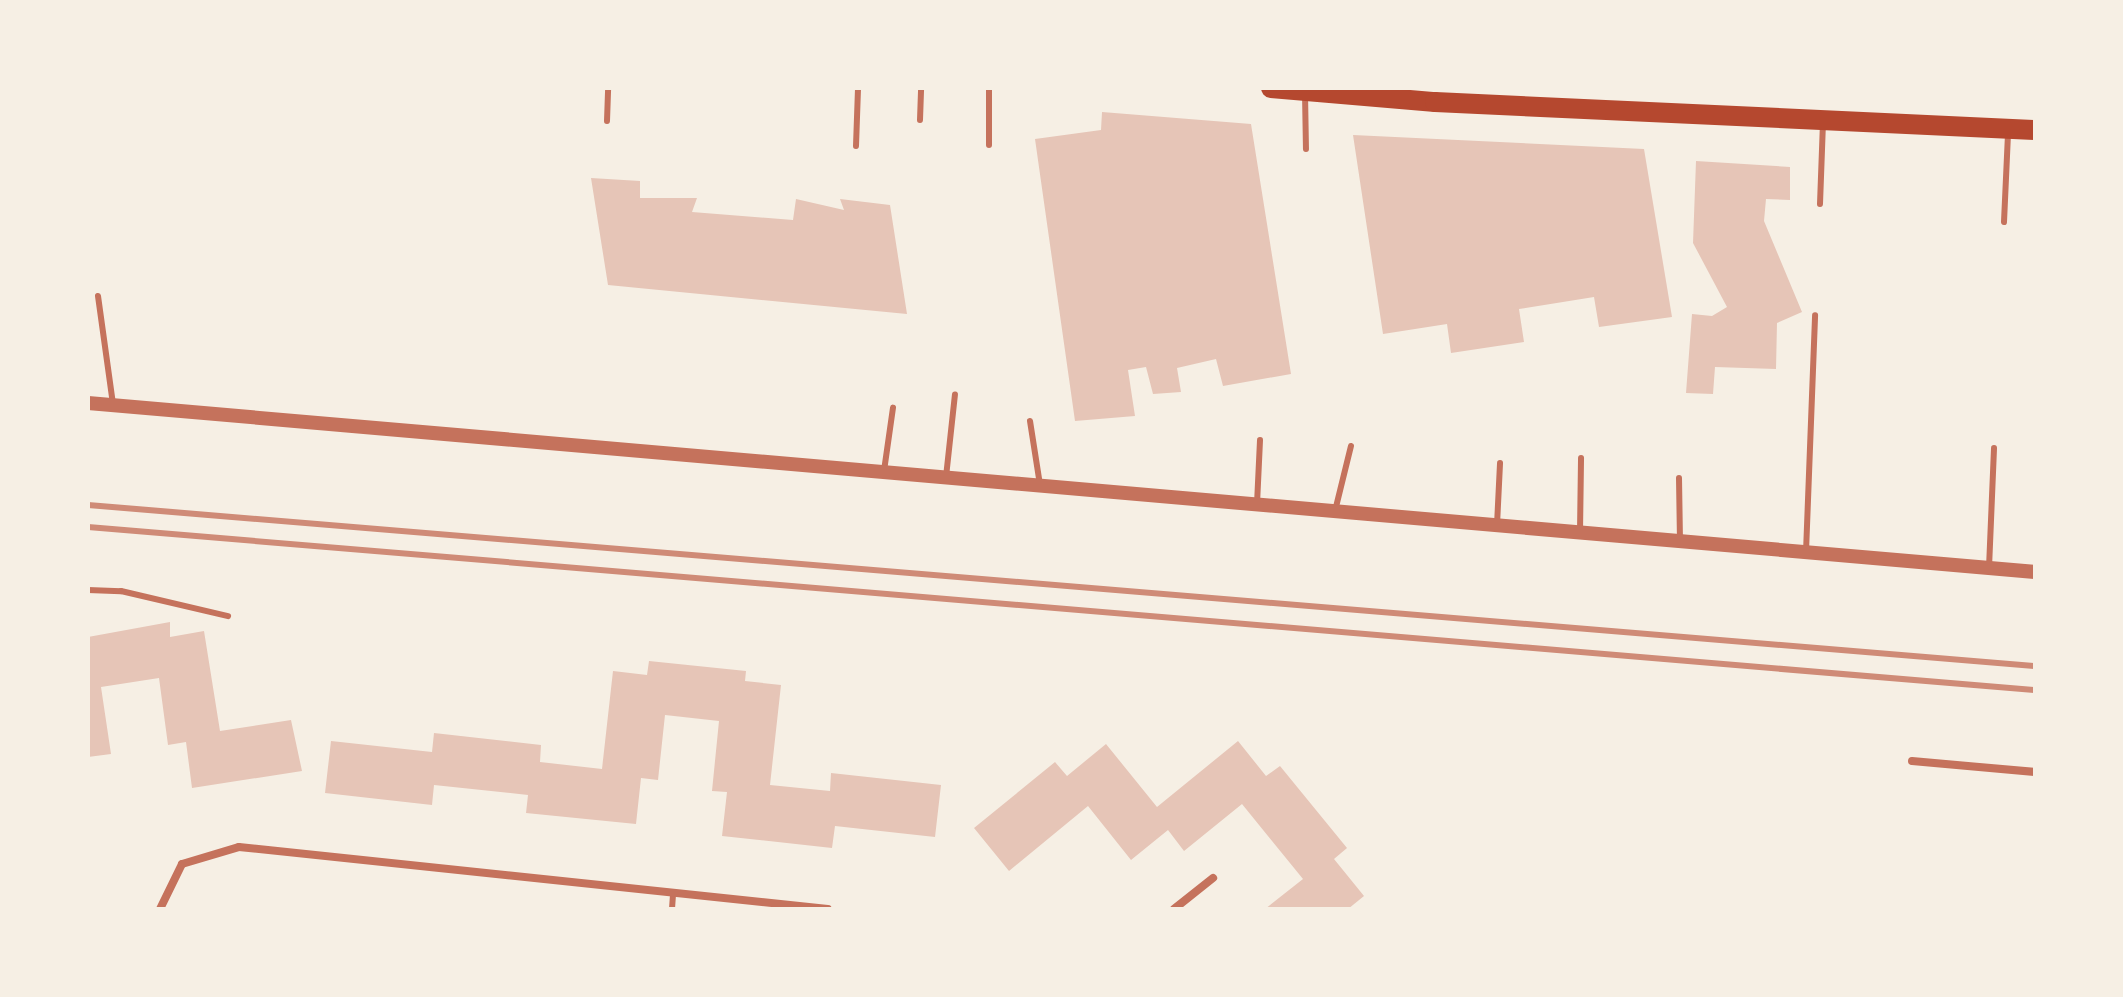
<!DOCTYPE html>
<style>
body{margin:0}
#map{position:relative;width:2123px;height:997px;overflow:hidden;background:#f6efe4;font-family:Raleway,sans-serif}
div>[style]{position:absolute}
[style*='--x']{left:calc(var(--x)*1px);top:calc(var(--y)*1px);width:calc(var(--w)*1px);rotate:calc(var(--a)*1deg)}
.building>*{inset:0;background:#e6c5b7}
.service>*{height:6px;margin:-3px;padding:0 3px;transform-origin:3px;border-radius:3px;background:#c5725c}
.minor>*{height:8px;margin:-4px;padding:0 4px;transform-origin:4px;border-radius:4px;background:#c5725c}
.tertiary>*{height:14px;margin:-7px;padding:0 7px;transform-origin:7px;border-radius:7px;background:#c5725c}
.primary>*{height:20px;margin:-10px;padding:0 10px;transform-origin:10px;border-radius:10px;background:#b5482f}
.rail>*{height:6px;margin:-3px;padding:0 3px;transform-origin:3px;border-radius:3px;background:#cf8b77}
span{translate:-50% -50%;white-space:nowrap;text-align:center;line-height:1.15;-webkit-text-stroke:6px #f6efe4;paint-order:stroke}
.frame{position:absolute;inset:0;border:90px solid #f6efe4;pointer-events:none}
</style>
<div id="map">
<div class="building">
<i style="clip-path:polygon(1102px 112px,1251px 124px,1291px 374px,1223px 386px,1216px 359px,1177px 368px,1181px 392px,1153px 394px,1146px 367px,1128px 370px,1135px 416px,1075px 421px,1035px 139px,1101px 130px)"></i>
<i style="clip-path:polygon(1353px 135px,1644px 149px,1672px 317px,1599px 327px,1594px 297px,1519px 309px,1524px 342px,1451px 353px,1447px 324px,1383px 334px)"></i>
<i style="clip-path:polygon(1696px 161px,1790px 167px,1790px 200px,1766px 199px,1764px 221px,1802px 312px,1777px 323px,1776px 369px,1715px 367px,1713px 394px,1686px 393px,1692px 314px,1712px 316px,1727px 307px,1693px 243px)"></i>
<i style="clip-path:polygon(591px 178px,640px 181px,640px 198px,697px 198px,692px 212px,793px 220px,796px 199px,844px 210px,840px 199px,890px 205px,907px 314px,608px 285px)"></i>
<i style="clip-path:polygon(170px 622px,170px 637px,204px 631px,220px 731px,291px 720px,302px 771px,192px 788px,186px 742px,168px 745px,159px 678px,101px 687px,111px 754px,88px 757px,88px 637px)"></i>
<i style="clip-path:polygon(649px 661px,746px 671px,745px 681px,781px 685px,770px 785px,830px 791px,831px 773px,941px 785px,935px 837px,835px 826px,832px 848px,722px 836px,727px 792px,712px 791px,719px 721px,665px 715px,658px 780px,641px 778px,636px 824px,526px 813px,528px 795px,434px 785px,432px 805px,325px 793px,331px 741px,432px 752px,434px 733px,541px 745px,540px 762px,602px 769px,613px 671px,647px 675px)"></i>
<i style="clip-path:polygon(1238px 741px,1266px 776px,1280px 766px,1347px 848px,1334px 859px,1364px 896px,1348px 909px,1265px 909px,1303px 879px,1242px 804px,1184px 851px,1168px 830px,1131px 860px,1088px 806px,1009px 871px,974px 828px,1055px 762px,1067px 776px,1106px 744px,1157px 807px)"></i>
</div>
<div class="service">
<i style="--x:1305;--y:93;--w:56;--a:89"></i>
<i style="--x:920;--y:120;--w:32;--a:-88"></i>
<i style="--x:607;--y:121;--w:33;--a:-88"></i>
<i style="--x:989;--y:145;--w:57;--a:-90"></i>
<i style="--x:856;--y:146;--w:58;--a:-88"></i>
<i style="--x:1820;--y:204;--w:80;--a:-87.9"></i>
<i style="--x:2004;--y:222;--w:89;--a:-87.4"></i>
<i style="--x:98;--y:296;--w:109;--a:82.1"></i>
<i style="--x:1030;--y:421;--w:65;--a:81.1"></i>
<i style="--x:884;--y:471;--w:64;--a:-81.9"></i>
<i style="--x:946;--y:477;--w:83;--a:-83.8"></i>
<i style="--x:1679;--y:478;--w:63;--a:89.1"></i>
<i style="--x:1257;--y:504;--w:64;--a:-87.3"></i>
<i style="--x:1335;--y:511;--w:67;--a:-76.2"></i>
<i style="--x:1497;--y:525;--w:62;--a:-87.2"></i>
<i style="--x:1580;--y:532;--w:74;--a:-89.2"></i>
<i style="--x:1806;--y:552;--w:237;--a:-87.8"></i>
<i style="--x:1989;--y:568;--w:120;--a:-87.6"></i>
<i style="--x:88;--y:590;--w:33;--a:2"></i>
<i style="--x:121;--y:591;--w:110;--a:13.2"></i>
<i style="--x:672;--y:909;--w:16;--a:-86"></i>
</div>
<div class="minor">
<i style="--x:1912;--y:761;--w:123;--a:5.1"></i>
<i style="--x:160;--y:909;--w:50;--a:-63.9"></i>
<i style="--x:182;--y:864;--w:59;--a:-16.6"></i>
<i style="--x:239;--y:847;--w:592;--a:6.01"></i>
<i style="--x:1174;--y:909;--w:50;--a:-38.5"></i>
</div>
<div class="tertiary">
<i style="--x:88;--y:403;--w:1954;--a:4.96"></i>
</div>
<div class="primary">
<i style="--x:1271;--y:88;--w:165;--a:4.9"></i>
<i style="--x:1435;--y:102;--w:601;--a:2.67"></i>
</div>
<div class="rail">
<i style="--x:88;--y:505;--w:1954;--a:4.73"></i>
<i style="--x:88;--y:527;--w:1954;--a:4.79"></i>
</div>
<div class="frame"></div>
</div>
